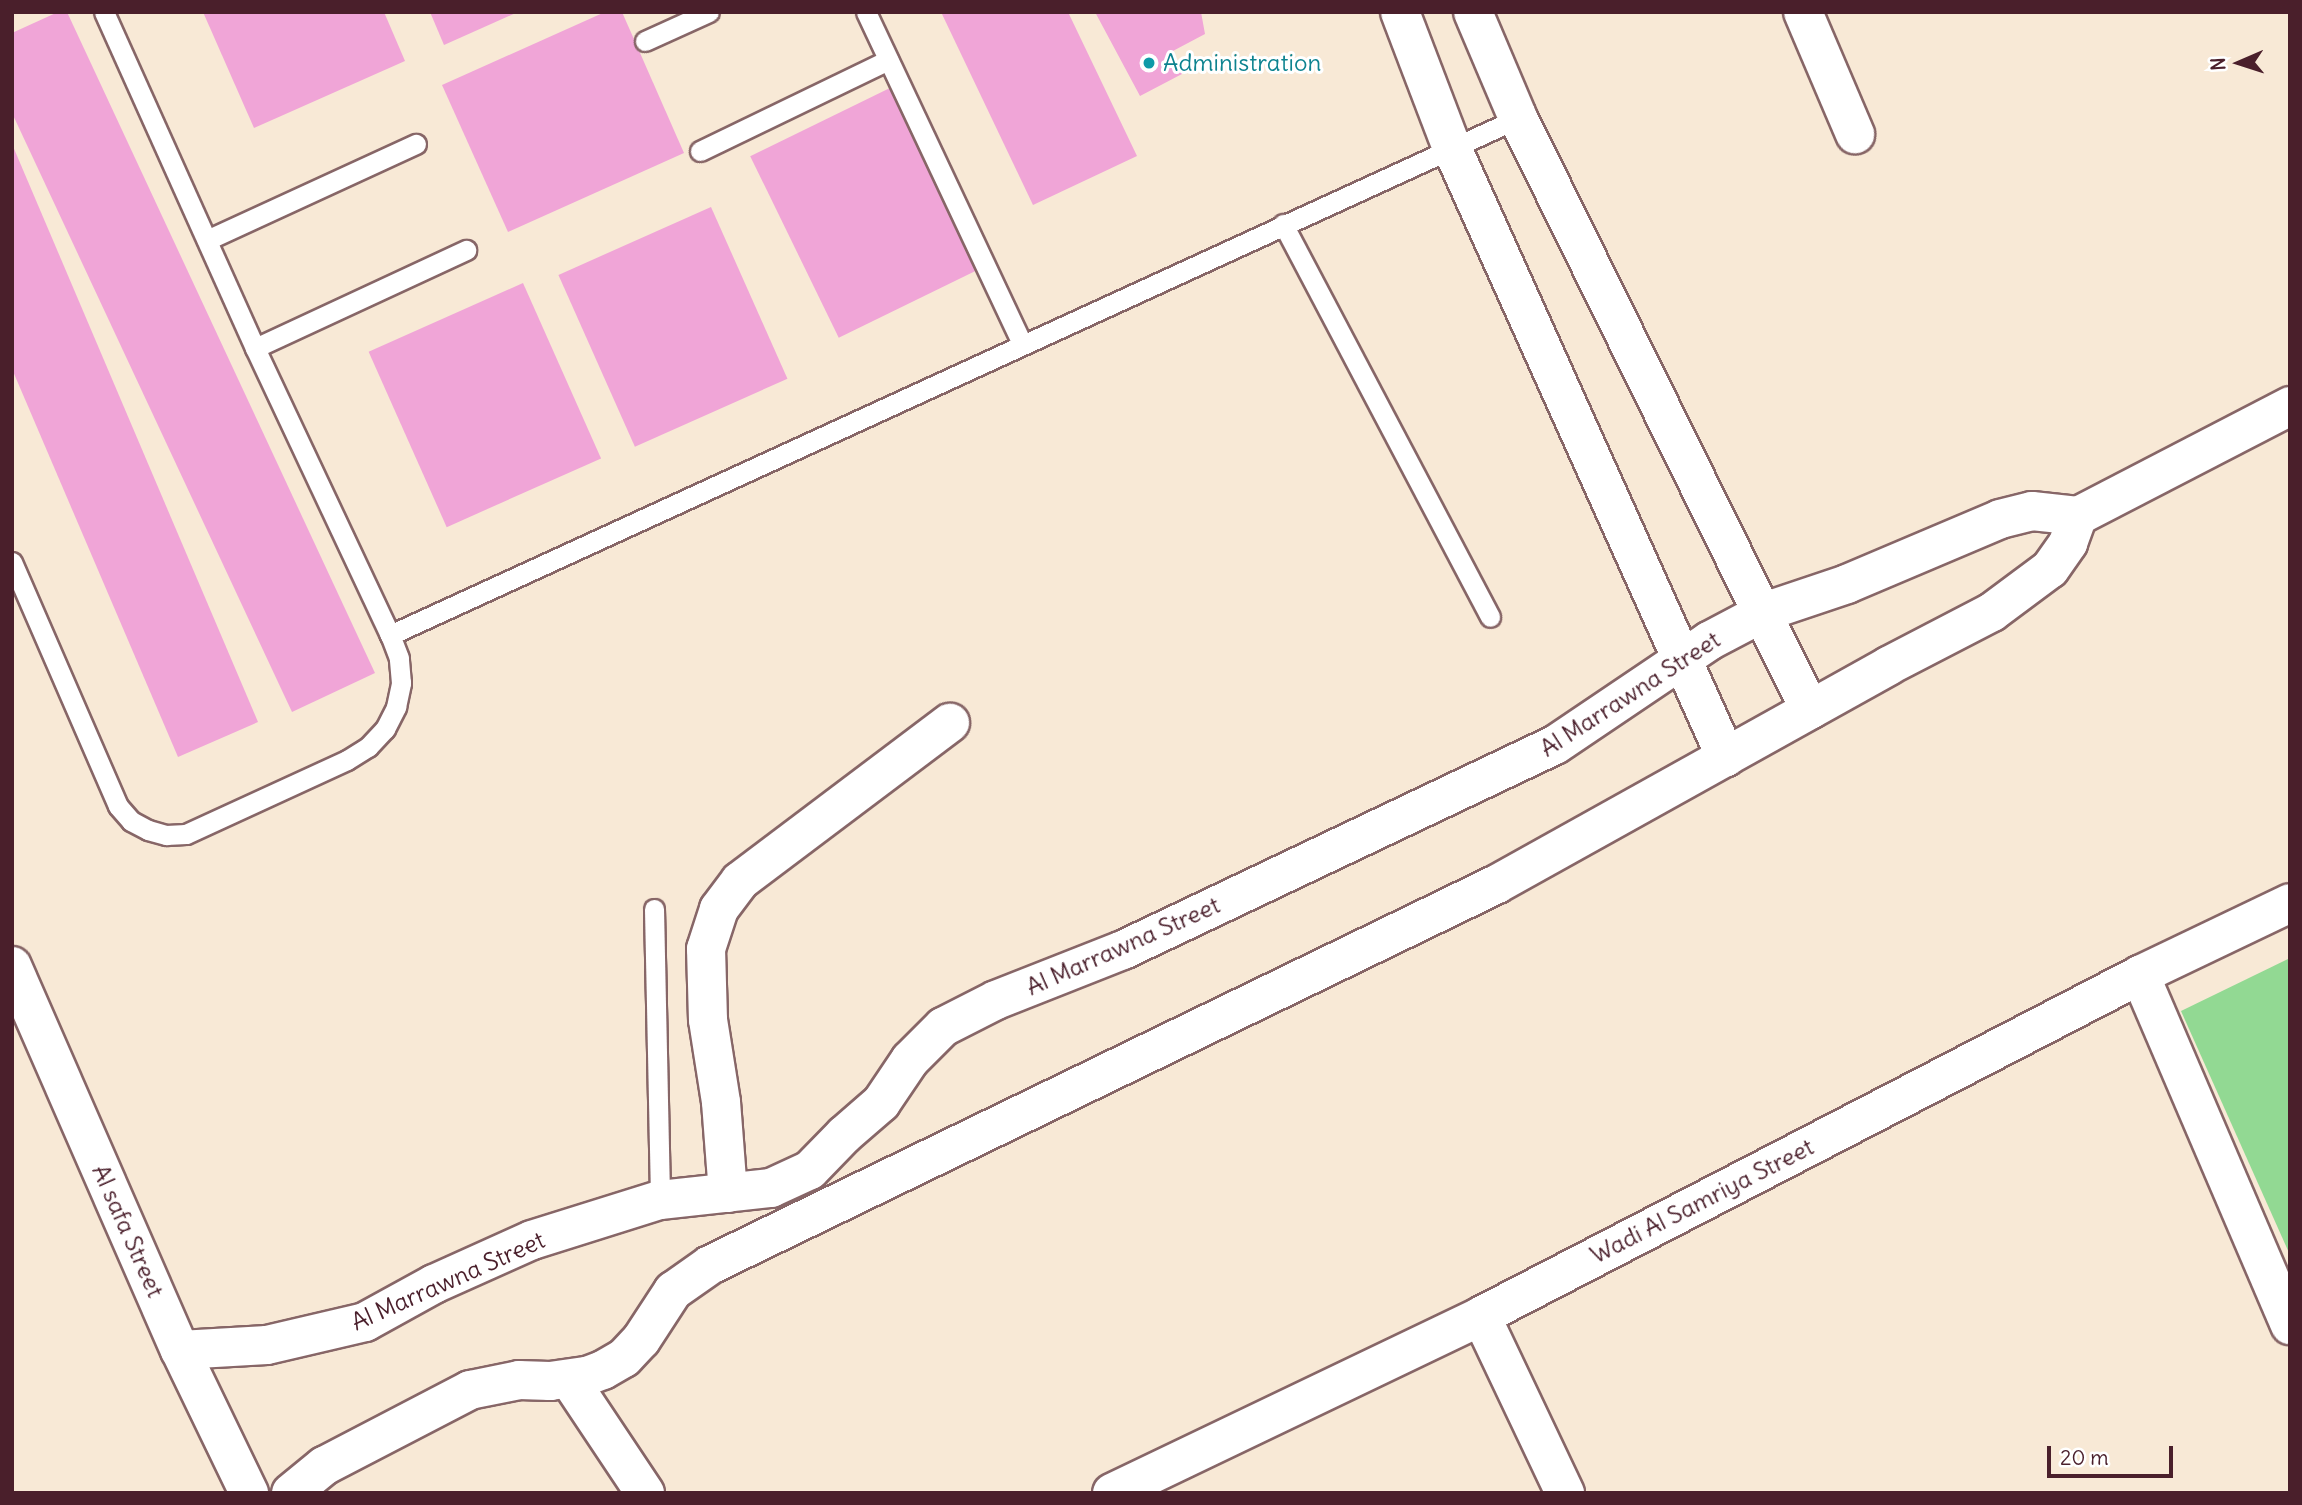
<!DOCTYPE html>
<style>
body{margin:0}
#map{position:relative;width:2302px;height:1505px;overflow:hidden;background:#f8e9d6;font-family:Delius,sans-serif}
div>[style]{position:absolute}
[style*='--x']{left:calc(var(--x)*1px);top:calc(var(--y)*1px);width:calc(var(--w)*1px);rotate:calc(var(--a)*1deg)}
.green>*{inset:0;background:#92d993}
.building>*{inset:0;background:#f0a5d7;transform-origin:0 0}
.roads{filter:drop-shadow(2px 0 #876667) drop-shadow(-2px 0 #876667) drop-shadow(0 2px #876667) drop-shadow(0 -2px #876667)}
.lane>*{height:19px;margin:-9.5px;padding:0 9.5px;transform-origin:9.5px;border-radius:9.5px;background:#fff}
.street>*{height:38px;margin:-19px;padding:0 19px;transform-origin:19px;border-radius:19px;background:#fff}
.dots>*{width:19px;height:19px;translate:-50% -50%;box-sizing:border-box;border:4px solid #fff;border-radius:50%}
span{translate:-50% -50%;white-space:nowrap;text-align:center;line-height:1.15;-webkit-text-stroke:6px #fff;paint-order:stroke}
.culture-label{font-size:24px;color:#0d838f}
.left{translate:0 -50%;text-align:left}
.street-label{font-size:24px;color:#4a1f2b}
.frame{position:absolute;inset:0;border:14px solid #4a1f2b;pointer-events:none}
.north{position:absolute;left:2204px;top:28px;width:70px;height:70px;-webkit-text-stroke:5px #fff;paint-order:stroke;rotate:267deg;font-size:19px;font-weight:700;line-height:28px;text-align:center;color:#4a1f2b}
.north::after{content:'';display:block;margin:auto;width:24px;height:32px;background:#4a1f2b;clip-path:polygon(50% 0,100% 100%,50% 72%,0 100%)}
.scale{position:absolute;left:2047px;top:1446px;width:126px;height:32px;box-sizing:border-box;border:4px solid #4a1f2b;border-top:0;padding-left:9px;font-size:21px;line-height:24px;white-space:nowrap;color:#4a1f2b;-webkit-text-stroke:5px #fff;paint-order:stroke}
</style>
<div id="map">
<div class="green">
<i style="clip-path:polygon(2290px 958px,2290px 1255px,2181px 1011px)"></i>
</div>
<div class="building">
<i style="clip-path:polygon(58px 12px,67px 12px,375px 673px,292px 712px,12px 113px,12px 33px)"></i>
<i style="clip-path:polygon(203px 12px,384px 12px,405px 61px,254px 128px)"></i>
<i style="clip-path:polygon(430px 12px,518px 12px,444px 45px)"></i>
<i style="clip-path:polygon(605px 12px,622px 12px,684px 153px,508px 232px,442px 85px)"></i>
<i style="clip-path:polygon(941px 12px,1068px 12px,1137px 156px,1033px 205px)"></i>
<i style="clip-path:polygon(1095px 12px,1201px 12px,1205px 34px,1171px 52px,1182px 74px,1140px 96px)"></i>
<i style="left:894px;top:86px;width:202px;height:160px;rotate:64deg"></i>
<i style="clip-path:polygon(12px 144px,258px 722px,178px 757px,12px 369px)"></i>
<i style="left:711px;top:207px;width:188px;height:167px;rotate:66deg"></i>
<i style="left:523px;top:283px;width:192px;height:169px;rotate:66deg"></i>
</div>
<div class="roads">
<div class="lane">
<i style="--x:866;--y:12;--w:367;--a:64.8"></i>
<i style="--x:645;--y:41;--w:70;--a:-24.4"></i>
<i style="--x:700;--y:151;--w:209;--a:-25.8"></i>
<i style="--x:1283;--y:224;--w:444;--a:62.2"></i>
<i style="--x:207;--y:240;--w:230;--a:-24.7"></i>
<i style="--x:255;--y:348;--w:233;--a:-24.9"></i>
<i style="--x:12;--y:562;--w:266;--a:66.5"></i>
<i style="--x:118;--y:806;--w:20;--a:49"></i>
<i style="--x:131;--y:821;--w:19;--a:28"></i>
<i style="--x:148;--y:830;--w:19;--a:16"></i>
<i style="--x:166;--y:835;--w:20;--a:-3"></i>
<i style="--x:186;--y:834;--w:177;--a:-24.7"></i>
<i style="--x:347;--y:760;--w:25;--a:-32"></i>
<i style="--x:368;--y:747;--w:25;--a:-47"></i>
<i style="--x:385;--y:729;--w:25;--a:-63"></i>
<i style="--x:396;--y:707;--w:25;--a:-78"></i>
<i style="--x:401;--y:683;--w:25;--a:-95"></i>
<i style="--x:399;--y:658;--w:25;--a:-111"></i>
<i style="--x:390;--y:635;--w:317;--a:-115.2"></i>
<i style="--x:255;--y:348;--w:368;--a:-114.2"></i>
<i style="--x:390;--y:635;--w:1241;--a:-24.62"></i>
<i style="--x:654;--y:909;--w:291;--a:88.8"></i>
</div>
<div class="street">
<i style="--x:1400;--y:12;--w:146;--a:69.1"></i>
<i style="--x:1452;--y:148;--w:668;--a:65.78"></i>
<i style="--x:1473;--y:12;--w:115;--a:67"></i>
<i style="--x:1518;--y:118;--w:660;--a:63.75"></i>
<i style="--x:1803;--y:12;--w:133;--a:66.9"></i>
<i style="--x:12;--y:966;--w:419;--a:66.4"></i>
<i style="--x:180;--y:1350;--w:159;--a:64.2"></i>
<i style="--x:2140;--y:975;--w:381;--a:66.8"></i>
<i style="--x:728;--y:1193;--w:91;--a:-94.4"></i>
<i style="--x:721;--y:1102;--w:83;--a:-99"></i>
<i style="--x:708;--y:1020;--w:71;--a:-91.6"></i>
<i style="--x:706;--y:949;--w:42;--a:-72"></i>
<i style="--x:719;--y:909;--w:35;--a:-53"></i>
<i style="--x:740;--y:881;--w:263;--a:-37"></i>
<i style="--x:1481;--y:1316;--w:196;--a:64.6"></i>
<i style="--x:180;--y:1350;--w:87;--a:-3.3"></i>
<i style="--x:267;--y:1345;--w:101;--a:-13.2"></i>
<i style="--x:365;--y:1322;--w:79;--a:-28.8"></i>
<i style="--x:434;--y:1284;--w:107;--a:-24.2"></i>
<i style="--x:532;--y:1240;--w:134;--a:-17.4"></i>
<i style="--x:660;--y:1200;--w:112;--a:-6.2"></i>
<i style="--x:771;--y:1188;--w:43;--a:-24.8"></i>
<i style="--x:810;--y:1170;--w:49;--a:-45.8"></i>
<i style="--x:844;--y:1135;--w:49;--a:-40.9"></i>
<i style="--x:881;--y:1103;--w:52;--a:-56"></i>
<i style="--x:910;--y:1060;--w:47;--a:-45"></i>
<i style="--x:943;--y:1027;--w:59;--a:-27"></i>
<i style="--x:996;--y:1000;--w:136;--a:-21.5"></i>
<i style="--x:1123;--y:950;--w:478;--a:-25.4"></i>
<i style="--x:1555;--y:745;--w:186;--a:-34"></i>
<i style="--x:1709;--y:641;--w:62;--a:-27.8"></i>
<i style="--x:1764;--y:612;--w:88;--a:-18.6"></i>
<i style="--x:1847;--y:584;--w:166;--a:-23"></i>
<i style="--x:2000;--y:519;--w:33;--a:-14"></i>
<i style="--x:2032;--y:511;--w:46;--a:6.2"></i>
<i style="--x:2078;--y:516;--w:239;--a:-27.4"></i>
<i style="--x:569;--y:1379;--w:137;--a:56.3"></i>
<i style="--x:291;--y:1493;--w:43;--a:-39.3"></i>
<i style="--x:324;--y:1466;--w:165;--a:-27.5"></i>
<i style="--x:470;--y:1390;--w:50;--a:-11.5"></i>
<i style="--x:519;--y:1380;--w:31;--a:2"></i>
<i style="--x:550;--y:1381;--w:37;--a:-8"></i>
<i style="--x:587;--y:1376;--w:17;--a:-21"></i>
<i style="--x:603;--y:1370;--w:24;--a:-30"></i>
<i style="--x:624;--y:1358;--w:25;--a:-47"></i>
<i style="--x:641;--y:1340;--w:59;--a:-56.9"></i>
<i style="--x:673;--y:1291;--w:45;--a:-35.1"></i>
<i style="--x:710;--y:1265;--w:874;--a:-25.83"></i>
<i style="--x:1497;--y:884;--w:448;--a:-29.1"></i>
<i style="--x:1888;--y:666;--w:117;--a:-27.4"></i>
<i style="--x:1992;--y:612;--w:72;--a:-36.6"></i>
<i style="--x:2050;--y:569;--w:32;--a:-55"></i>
<i style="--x:2068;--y:543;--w:29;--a:-70"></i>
<i style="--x:1112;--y:1493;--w:409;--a:-25.6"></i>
<i style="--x:1481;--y:1316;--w:742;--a:-27.36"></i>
<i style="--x:2140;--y:975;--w:166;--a:-25.6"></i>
</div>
</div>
<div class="dots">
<i style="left:1149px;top:63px;background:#0f9aa8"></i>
</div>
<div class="culture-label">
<span class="left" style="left:1163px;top:63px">Administration</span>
</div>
<div class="street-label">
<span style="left:1630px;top:694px;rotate:-33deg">Al Marrawna Street</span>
<span style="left:1123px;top:946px;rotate:-24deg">Al Marrawna Street</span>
<span style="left:1702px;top:1201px;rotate:-27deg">Wadi Al Samriya Street</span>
<span style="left:128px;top:1231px;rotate:66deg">Al safa Street</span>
<span style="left:448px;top:1281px;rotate:-24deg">Al Marrawna Street</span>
</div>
<div class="frame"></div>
<div class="north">N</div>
<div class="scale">20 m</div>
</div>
